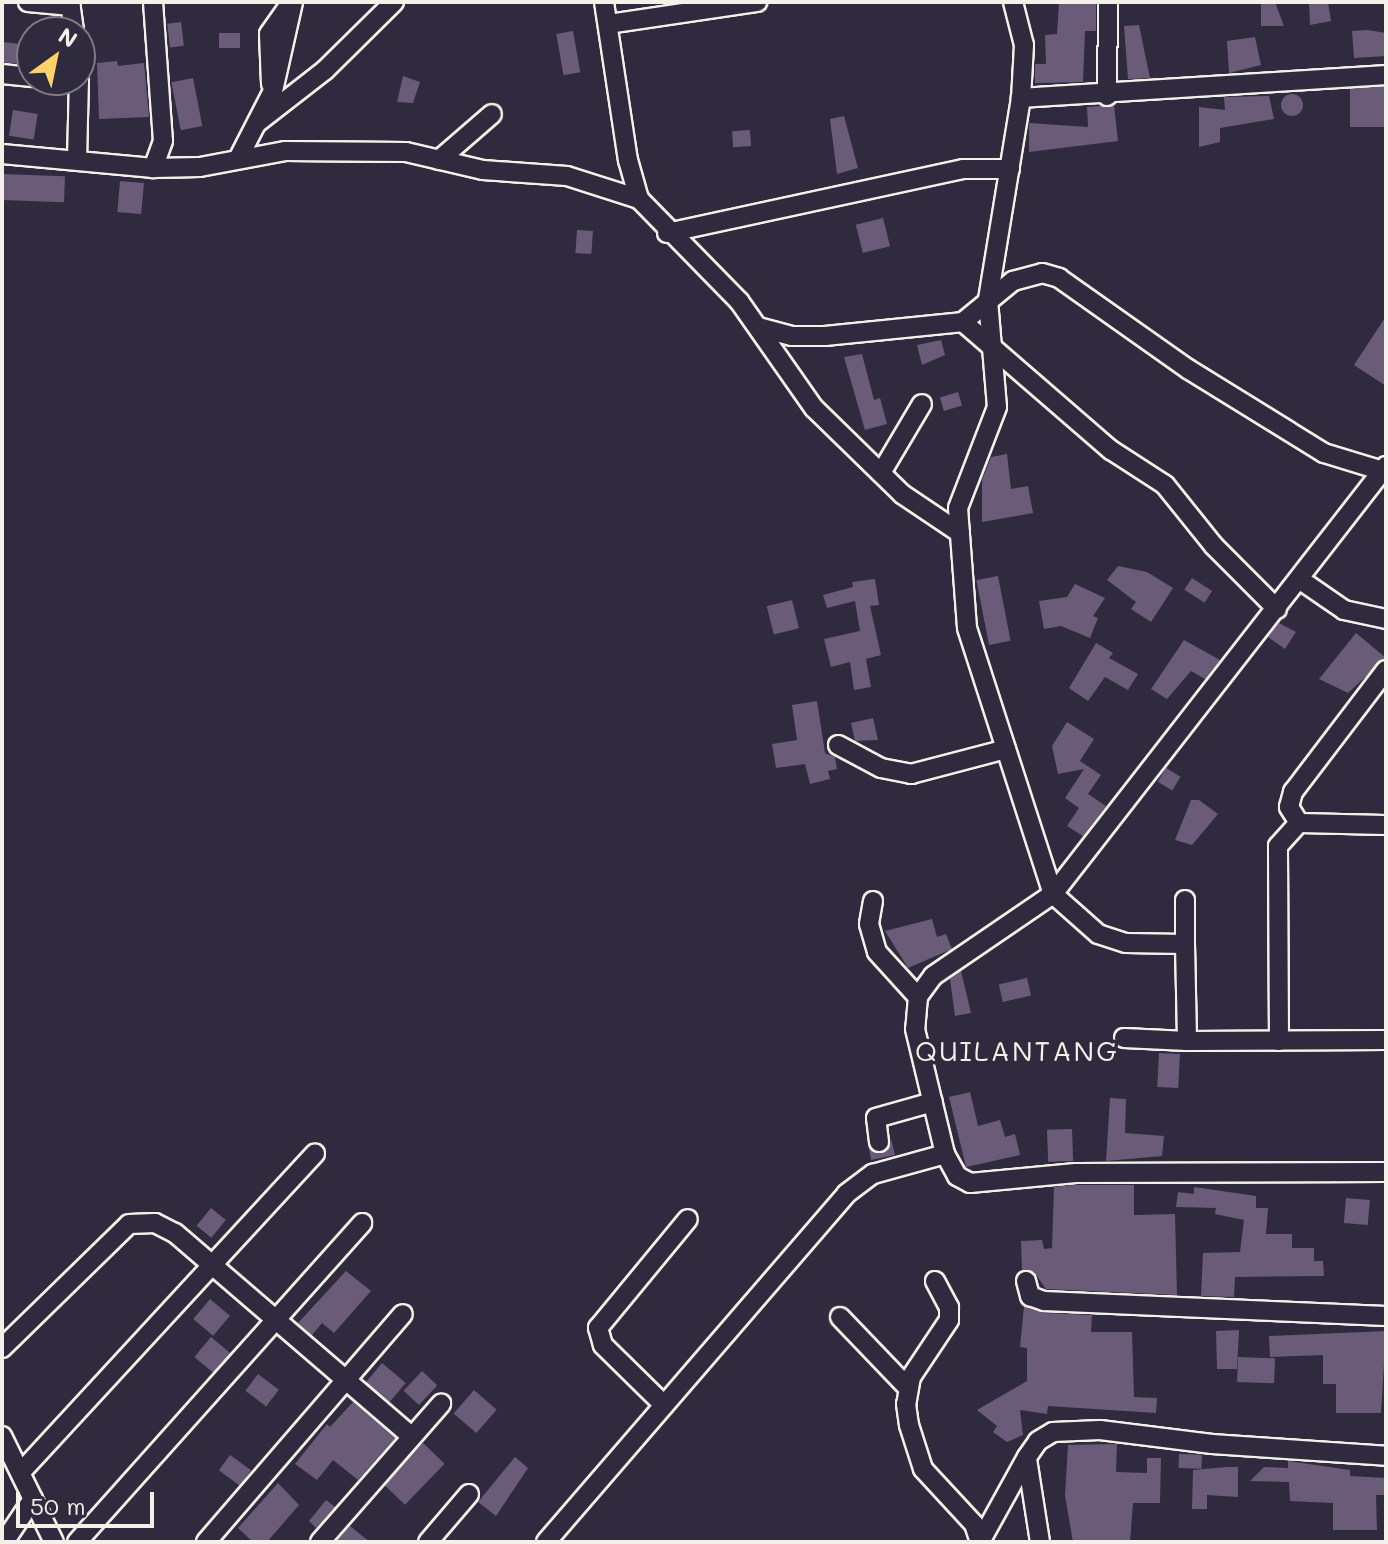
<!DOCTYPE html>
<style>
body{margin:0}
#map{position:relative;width:1388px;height:1544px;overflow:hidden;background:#2f2a3d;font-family:Mali,sans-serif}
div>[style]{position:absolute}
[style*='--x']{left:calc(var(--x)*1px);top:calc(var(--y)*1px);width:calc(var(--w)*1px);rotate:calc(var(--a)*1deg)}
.building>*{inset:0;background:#6a5c79;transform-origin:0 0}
.round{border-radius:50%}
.roads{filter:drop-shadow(2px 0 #f4f1e8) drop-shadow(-2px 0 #f4f1e8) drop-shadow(0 2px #f4f1e8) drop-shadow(0 -2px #f4f1e8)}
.minor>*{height:18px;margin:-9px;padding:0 9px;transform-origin:9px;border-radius:9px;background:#2f2a3d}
span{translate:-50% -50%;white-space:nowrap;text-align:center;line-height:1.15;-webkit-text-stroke:7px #2f2a3d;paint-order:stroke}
.quarter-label{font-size:28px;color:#f4f1e8;letter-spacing:2px}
.frame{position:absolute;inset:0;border:4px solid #f4f1e8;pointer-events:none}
.north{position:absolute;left:16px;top:16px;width:80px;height:80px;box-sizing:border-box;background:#2f2a3d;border:2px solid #7e7a81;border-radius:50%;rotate:33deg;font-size:22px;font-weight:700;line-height:32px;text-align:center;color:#f4f1e8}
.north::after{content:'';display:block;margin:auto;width:28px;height:36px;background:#ffd166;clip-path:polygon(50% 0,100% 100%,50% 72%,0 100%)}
.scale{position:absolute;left:16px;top:1492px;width:138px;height:36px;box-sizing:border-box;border:4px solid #f4f1e8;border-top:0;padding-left:10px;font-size:24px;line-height:28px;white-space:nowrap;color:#f4f1e8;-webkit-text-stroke:6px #2f2a3d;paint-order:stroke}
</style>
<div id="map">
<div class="building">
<i style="clip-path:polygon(1059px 2px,1096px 2px,1096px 31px,1085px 31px,1083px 82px,1035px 83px,1035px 64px,1046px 64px,1045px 35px,1057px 34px)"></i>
<i style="clip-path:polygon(1261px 2px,1275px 2px,1284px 26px,1261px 26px)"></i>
<i style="clip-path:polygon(1309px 2px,1328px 2px,1331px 21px,1310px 25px)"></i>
<i style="left:181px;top:22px;width:24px;height:14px;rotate:83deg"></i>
<i style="clip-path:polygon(1139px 25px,1150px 78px,1128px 79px,1124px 26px)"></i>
<i style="clip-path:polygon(1367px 30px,1386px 33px,1386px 56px,1354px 58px,1352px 31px)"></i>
<i style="left:573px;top:31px;width:42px;height:17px;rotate:80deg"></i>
<i style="left:240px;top:33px;width:15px;height:21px;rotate:90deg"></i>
<i style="clip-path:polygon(1255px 37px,1261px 65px,1229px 73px,1227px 41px)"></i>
<i style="left:2px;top:42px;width:30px;height:20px;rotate:6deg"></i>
<i style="clip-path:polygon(117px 61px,118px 66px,144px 63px,149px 117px,99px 119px,97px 63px)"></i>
<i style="clip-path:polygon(403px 76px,420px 82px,413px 103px,397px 102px)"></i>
<i style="left:193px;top:78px;width:49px;height:22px;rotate:79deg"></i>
<i style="left:1386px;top:87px;width:40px;height:36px;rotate:90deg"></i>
<i class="round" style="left:1281px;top:94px;width:22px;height:22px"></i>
<i style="clip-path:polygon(1269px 96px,1274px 119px,1220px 128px,1220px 142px,1199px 147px,1199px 107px,1225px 110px,1224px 97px)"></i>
<i style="clip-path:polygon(1114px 105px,1118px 141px,1029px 152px,1029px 123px,1088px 127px,1087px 107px)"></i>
<i style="left:13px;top:110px;width:25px;height:26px;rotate:9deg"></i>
<i style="clip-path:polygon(844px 116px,858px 168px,837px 174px,830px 119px)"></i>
<i style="left:750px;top:130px;width:16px;height:18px;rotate:86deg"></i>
<i style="left:2px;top:174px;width:63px;height:26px;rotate:2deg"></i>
<i style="left:120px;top:181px;width:24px;height:31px;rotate:5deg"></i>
<i style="left:883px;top:218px;width:29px;height:28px;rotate:76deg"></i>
<i style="left:577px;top:230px;width:16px;height:23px;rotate:4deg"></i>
<i style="clip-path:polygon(1386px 316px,1386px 386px,1354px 365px)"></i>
<i style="clip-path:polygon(941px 340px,945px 355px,922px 365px,917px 345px)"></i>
<i style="clip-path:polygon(862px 354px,874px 400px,880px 398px,887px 424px,865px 430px,844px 357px)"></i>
<i style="left:958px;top:392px;width:14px;height:19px;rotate:73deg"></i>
<i style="clip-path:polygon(1007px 454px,1011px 489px,1028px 486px,1033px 513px,982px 522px,982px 480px,991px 457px)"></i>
<i style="clip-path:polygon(1118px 566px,1147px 572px,1173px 588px,1151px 622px,1131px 609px,1136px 602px,1107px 580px)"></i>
<i style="left:998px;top:576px;width:66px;height:22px;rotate:79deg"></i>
<i style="left:1192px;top:578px;width:24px;height:14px;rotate:33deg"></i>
<i style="clip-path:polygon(875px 579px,879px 605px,870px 606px,881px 655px,866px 659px,871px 687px,854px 690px,850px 662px,831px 667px,824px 639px,860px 631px,855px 601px,827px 608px,823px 595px,853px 587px,852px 582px)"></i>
<i style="clip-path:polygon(1075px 584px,1105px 598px,1093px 616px,1098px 618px,1090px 638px,1061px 626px,1044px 629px,1039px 601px,1067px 597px)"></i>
<i style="left:792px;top:600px;width:29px;height:26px;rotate:76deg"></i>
<i style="clip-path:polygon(1279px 623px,1296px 632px,1285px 649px,1268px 637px)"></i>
<i style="clip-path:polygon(1356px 633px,1386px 658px,1348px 693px,1319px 679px)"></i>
<i style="clip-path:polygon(1184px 640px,1220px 660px,1205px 679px,1191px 671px,1167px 699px,1151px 689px)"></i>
<i style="clip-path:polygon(1096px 643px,1113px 653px,1109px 658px,1138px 674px,1128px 690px,1105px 677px,1088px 701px,1069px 688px)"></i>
<i style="clip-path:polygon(817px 701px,825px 753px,835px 757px,837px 769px,828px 771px,830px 779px,810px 784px,805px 764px,776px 768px,772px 744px,797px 740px,792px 705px)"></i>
<i style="clip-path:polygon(873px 718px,878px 740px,855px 741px,851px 723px)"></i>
<i style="clip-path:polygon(1067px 722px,1094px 739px,1080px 761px,1101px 775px,1088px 794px,1106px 806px,1083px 836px,1067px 826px,1079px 808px,1065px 798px,1084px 769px,1058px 774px,1052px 746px)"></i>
<i style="left:1166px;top:768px;width:17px;height:16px;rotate:31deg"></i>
<i style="clip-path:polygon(1191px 800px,1199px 800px,1218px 814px,1192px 845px,1175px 840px)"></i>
<i style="clip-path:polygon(932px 919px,937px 937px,946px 934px,952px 949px,908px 968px,885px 931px)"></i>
<i style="clip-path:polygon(961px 971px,971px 1013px,955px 1016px,950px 979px)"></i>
<i style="left:1027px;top:978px;width:18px;height:29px;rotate:77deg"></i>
<i style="left:1159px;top:1053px;width:21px;height:34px;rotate:3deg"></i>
<i style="clip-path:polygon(970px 1092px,978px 1126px,1000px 1120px,1005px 1137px,1015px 1134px,1020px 1155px,966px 1167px,949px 1097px)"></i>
<i style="clip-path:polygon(1110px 1098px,1126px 1099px,1125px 1133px,1164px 1136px,1162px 1156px,1106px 1161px)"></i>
<i style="left:1072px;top:1129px;width:32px;height:25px;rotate:88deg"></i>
<i style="clip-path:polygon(891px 1139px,895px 1155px,871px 1160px,869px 1148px,886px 1152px)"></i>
<i style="clip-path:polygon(1074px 1185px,1134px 1185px,1134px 1215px,1175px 1214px,1177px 1295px,1046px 1289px,1034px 1272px,1022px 1270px,1021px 1241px,1042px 1240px,1044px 1249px,1052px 1248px,1054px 1187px)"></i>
<i style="clip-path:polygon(1194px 1187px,1256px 1196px,1256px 1208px,1268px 1208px,1266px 1234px,1292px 1234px,1292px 1248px,1314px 1248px,1314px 1261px,1323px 1261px,1324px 1276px,1235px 1277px,1234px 1297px,1201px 1296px,1203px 1253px,1240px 1252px,1244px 1220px,1215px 1214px,1216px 1208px,1176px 1207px,1178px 1192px,1194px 1194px)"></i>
<i style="left:1346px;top:1198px;width:24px;height:25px;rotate:5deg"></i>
<i style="left:211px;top:1208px;width:19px;height:23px;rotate:39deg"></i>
<i style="clip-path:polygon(346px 1271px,371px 1291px,334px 1333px,322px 1323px,312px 1335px,298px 1323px)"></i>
<i style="left:210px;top:1299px;width:26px;height:26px;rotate:40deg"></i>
<i style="clip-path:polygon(1024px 1306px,1043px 1313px,1092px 1315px,1091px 1332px,1132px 1332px,1134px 1397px,1157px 1398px,1156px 1413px,1048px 1406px,1047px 1414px,1020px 1410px,1023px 1435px,1007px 1442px,993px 1432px,997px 1426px,977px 1410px,1027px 1381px,1027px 1348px,1020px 1347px)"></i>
<i style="clip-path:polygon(1239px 1330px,1237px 1369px,1217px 1369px,1216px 1331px)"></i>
<i style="clip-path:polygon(1386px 1331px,1381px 1413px,1336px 1413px,1336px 1384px,1323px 1384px,1323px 1355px,1270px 1357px,1269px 1336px)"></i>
<i style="left:211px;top:1337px;width:25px;height:26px;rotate:40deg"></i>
<i style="left:1238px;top:1357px;width:37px;height:25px;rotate:2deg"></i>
<i style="left:382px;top:1363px;width:31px;height:25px;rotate:40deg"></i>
<i style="left:422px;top:1371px;width:21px;height:27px;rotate:43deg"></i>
<i style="left:258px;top:1374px;width:26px;height:21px;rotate:37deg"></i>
<i style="left:474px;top:1390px;width:30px;height:31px;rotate:41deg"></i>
<i style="clip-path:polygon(353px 1402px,395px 1438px,358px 1480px,333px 1460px,317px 1480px,295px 1464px,327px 1424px,330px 1427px)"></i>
<i style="left:423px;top:1443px;width:30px;height:57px;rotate:44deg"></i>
<i style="clip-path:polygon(1117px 1444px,1116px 1472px,1147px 1473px,1147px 1458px,1161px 1458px,1160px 1503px,1133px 1503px,1130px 1542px,1073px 1542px,1065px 1496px,1068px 1445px)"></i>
<i style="left:1179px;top:1454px;width:23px;height:14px;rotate:2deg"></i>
<i style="left:230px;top:1455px;width:26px;height:19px;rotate:36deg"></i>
<i style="clip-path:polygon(515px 1457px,528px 1468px,496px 1516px,478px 1502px)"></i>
<i style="clip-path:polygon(1288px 1461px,1350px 1470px,1350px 1476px,1386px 1478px,1386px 1495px,1376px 1495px,1377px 1530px,1333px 1530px,1333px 1503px,1290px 1501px,1289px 1482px,1250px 1481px,1264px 1467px,1288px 1468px)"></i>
<i style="clip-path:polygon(1226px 1467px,1238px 1467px,1238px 1497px,1207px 1495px,1207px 1509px,1192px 1509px,1193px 1470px)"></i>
<i style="clip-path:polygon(278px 1483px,299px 1505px,267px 1542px,253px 1542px,238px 1528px)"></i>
<i style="clip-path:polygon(326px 1500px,335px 1507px,316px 1528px,309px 1521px)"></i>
<i style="clip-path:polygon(350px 1526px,370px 1542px,336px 1542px)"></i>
</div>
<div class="roads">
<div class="minor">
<i style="--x:28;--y:2;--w:43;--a:5.3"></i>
<i style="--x:70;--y:2;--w:30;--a:82"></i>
<i style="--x:153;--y:2;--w:139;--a:85.9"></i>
<i style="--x:163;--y:141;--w:29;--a:110"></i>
<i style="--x:604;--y:2;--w:160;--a:81.4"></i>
<i style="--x:628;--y:160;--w:41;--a:74.2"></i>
<i style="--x:639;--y:199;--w:143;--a:45.6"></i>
<i style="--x:739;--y:301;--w:131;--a:55"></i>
<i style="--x:814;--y:408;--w:123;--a:44.3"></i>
<i style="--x:902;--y:494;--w:70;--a:33.9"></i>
<i style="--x:1013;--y:2;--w:44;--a:75.7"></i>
<i style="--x:1024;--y:45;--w:53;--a:93.2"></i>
<i style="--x:608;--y:24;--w:151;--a:-8.4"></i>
<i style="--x:2;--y:74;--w:30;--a:6"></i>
<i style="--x:1386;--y:75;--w:366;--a:176.4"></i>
<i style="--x:1021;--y:98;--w:205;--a:99.3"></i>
<i style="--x:988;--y:300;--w:107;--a:85.2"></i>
<i style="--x:997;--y:407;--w:108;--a:111.1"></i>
<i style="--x:958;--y:508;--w:120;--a:85.7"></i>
<i style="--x:967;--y:628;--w:280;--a:72.1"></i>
<i style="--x:1053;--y:894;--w:145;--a:145.7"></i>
<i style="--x:933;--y:976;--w:26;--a:126"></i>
<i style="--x:918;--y:997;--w:32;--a:95"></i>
<i style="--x:915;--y:1029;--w:129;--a:76.5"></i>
<i style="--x:945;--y:1154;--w:25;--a:61"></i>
<i style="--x:957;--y:1176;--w:15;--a:28"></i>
<i style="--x:970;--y:1183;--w:106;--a:-5.4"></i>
<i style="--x:1076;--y:1173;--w:310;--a:-0.2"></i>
<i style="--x:59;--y:80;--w:20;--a:6"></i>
<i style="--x:271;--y:84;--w:50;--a:-92.3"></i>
<i style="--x:269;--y:34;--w:39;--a:-55"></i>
<i style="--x:1107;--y:96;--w:94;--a:-89.4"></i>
<i style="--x:257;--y:123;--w:86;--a:-37.9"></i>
<i style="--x:325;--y:70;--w:97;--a:-44.6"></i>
<i style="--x:2;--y:154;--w:152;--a:5.3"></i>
<i style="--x:153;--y:168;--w:47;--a:-1.2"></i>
<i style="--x:200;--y:167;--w:86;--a:-10.7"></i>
<i style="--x:285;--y:151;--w:121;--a:0.5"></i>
<i style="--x:406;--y:152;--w:79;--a:13.2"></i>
<i style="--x:483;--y:170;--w:84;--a:4.1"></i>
<i style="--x:567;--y:176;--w:76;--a:17.7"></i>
<i style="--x:238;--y:159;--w:76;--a:-62.8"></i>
<i style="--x:273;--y:91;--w:91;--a:-77.3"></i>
<i style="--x:77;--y:160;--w:80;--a:-88.6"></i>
<i style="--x:439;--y:160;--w:70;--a:-41"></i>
<i style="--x:667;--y:233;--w:303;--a:-12.2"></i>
<i style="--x:963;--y:169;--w:47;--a:0"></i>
<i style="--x:963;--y:322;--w:196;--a:40.9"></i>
<i style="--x:1111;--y:450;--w:64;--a:32.9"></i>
<i style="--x:1165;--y:485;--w:78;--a:51.2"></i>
<i style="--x:1214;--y:546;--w:89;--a:45"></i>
<i style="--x:758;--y:327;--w:35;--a:15"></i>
<i style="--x:792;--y:336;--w:33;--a:0"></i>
<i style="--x:825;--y:336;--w:139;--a:-5.8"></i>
<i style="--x:963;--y:322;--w:65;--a:-39.4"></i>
<i style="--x:1013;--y:281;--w:30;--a:-15"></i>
<i style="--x:1042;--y:273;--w:18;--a:16"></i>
<i style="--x:1059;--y:278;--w:158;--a:35.2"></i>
<i style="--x:1188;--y:369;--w:160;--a:31.7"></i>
<i style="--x:1324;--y:453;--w:62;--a:17"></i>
<i style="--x:1386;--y:466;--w:542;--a:127.88"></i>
<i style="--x:1053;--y:894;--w:60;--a:41.6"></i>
<i style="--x:1098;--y:934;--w:29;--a:18"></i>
<i style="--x:1126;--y:943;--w:59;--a:1"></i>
<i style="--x:1185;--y:944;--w:97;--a:88.8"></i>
<i style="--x:1187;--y:1041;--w:199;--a:-0.3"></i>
<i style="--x:881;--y:473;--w:80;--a:-59.3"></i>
<i style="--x:1302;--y:581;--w:51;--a:34.6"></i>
<i style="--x:1344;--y:610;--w:43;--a:12.1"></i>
<i style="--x:838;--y:745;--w:49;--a:28.1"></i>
<i style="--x:881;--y:768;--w:31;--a:11"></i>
<i style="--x:911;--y:774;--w:98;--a:-14.7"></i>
<i style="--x:1299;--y:823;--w:19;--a:-122"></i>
<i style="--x:1289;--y:807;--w:16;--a:-75"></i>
<i style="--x:1293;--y:792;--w:153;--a:-52.7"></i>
<i style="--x:1185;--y:900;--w:44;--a:90"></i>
<i style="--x:873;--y:901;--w:23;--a:100"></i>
<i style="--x:869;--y:924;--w:29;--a:74"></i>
<i style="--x:877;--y:952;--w:61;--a:47.7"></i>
<i style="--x:1124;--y:1038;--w:63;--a:2.7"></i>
<i style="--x:1279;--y:1041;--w:195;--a:-90.3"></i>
<i style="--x:1278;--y:846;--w:31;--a:-48"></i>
<i style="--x:1299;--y:823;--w:87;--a:1.3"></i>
<i style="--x:879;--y:1142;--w:24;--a:-97"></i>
<i style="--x:876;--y:1118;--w:59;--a:-15.7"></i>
<i style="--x:935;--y:1281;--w:30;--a:62"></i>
<i style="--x:949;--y:1307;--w:13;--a:90"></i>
<i style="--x:949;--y:1320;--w:69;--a:123.7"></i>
<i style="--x:911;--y:1377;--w:27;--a:100"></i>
<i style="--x:906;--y:1404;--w:21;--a:82"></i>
<i style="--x:909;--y:1425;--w:46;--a:72.3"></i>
<i style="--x:923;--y:1469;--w:75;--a:47.2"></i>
<i style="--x:974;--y:1524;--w:19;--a:72"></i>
<i style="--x:1026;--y:1281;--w:16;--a:75"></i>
<i style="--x:1030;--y:1296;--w:15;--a:20"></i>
<i style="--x:1044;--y:1301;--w:342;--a:2.5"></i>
<i style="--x:840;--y:1317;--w:98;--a:46.2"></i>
<i style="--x:2;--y:1348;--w:177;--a:-44.3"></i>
<i style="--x:129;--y:1224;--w:26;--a:-2"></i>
<i style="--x:155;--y:1223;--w:22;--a:27"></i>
<i style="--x:175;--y:1233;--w:311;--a:40.7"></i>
<i style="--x:664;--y:1405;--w:86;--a:-135.5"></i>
<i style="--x:603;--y:1345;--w:18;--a:-106"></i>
<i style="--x:598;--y:1328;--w:141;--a:-50.5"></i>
<i style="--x:2;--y:1436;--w:118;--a:63.9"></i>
<i style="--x:1027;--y:1459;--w:84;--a:81.1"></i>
<i style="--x:22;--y:1471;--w:432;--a:-47.3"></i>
<i style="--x:4;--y:1542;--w:52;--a:-56"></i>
<i style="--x:77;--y:1542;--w:428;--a:-48.2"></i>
<i style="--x:206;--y:1542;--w:301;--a:-49.2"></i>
<i style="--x:320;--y:1542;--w:184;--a:-48.8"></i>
<i style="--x:428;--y:1542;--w:63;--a:-49.5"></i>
<i style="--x:546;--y:1542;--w:459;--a:-49.2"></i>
<i style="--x:846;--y:1194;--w:34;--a:-37"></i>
<i style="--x:873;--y:1174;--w:75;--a:-15.5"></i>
<i style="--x:980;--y:1542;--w:97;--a:-61.1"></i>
<i style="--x:1027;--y:1457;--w:19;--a:-55"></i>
<i style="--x:1038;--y:1441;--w:17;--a:-31"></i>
<i style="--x:1053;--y:1432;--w:47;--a:-2.4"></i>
<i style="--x:1100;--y:1430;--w:113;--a:7.1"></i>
<i style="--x:1212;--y:1444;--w:174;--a:3.9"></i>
</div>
</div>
<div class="quarter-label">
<span style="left:1017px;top:1050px">QUILANTANG</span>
</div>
<div class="frame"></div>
<div class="north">N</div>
<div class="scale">50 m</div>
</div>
